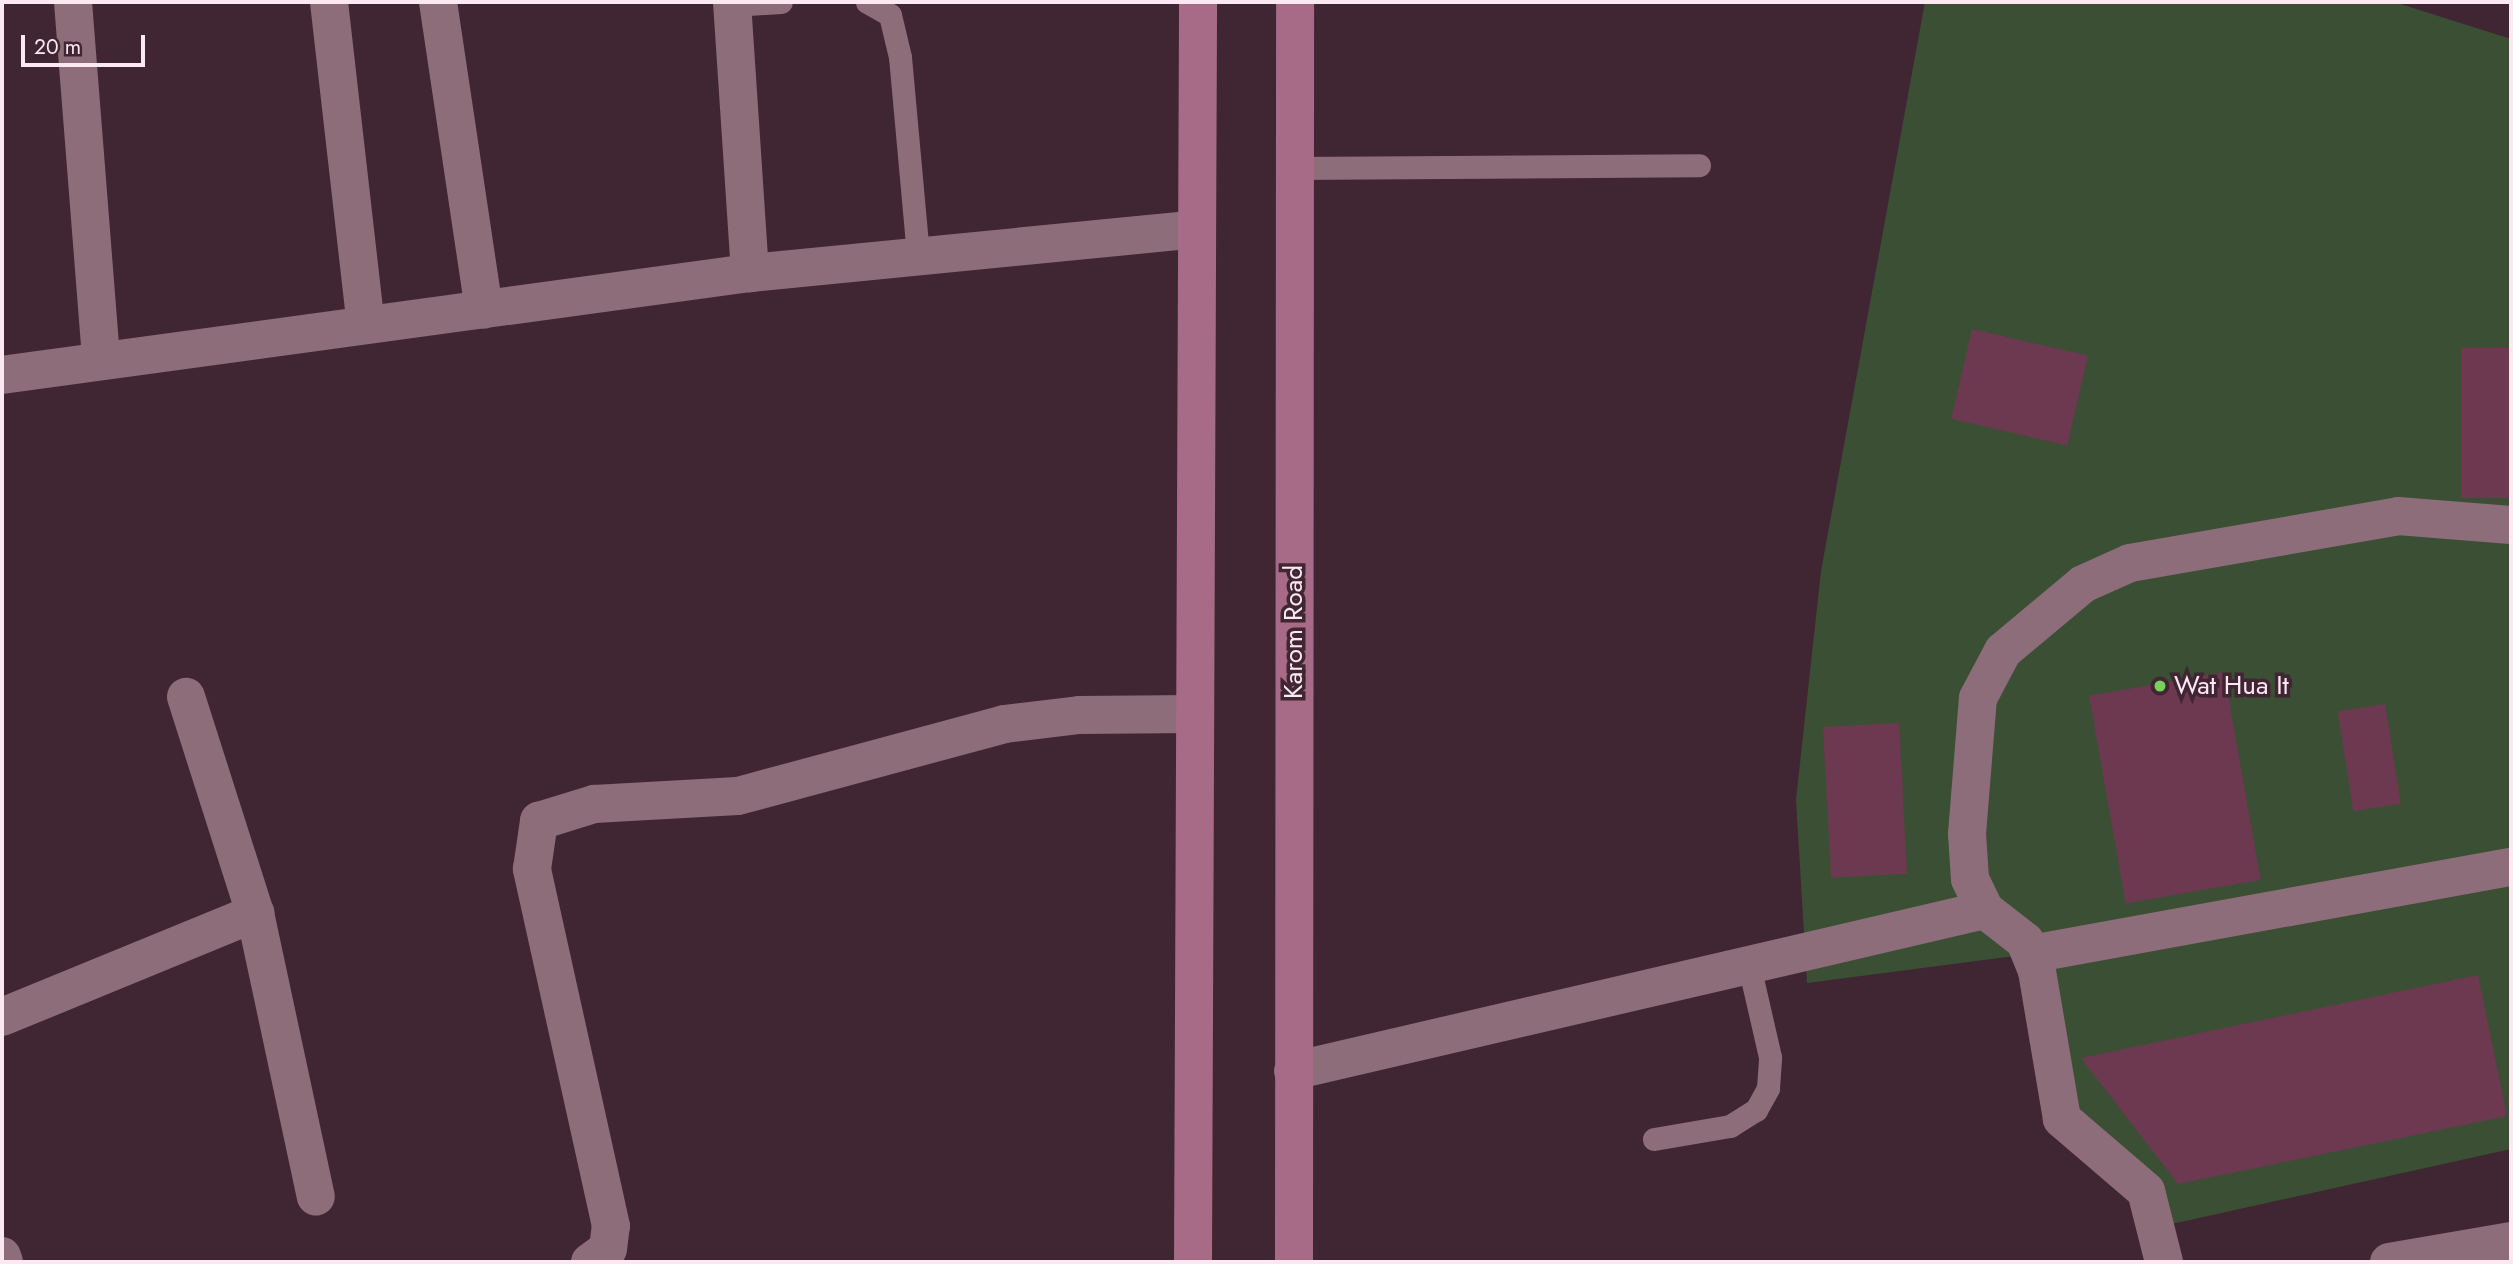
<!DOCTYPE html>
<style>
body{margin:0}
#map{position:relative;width:2513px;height:1264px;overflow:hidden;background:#402632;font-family:Jost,sans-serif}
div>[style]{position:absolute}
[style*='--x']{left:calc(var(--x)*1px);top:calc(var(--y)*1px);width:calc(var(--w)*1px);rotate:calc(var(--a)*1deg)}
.green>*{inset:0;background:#3b4f35}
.building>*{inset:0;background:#6d3951;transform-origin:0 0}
.lane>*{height:23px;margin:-11.5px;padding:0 11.5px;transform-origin:11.5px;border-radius:11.5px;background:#8d6d7a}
.street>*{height:38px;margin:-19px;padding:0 19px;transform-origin:19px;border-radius:19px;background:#8d6d7a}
.secondary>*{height:38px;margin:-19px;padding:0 19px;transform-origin:19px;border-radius:19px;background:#a86b87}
.dots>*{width:19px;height:19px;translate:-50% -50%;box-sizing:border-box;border:4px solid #402632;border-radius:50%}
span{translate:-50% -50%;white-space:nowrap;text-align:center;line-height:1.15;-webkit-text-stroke:7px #402632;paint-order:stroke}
.street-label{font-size:26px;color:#fbe8f0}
.poi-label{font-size:26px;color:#fbe8f0}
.left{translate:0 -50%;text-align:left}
.frame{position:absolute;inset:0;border:4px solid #fbe8f0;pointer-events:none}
.scale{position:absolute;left:21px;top:35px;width:124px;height:32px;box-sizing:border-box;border:4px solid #fbe8f0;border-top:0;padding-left:9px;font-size:21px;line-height:24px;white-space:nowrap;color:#fbe8f0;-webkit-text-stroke:5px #402632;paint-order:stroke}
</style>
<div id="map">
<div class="green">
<i style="clip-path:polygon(1925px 2px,2394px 2px,2511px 39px,2511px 1149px,2158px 1227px,2057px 1098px,2030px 954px,1807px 983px,1796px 800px,1821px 571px)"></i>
</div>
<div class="building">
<i style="left:1972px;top:329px;width:119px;height:92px;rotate:13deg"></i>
<i style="left:2511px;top:348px;width:150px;height:50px;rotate:90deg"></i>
<i style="left:2224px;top:672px;width:211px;height:137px;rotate:80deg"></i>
<i style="left:2385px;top:704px;width:101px;height:48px;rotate:81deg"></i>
<i style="left:1899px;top:723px;width:151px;height:76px;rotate:87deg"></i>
<i style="clip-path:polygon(2478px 975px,2507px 1116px,2178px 1184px,2081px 1058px)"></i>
</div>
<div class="lane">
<i style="--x:867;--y:2;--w:26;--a:29"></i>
<i style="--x:890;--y:15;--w:43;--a:76.6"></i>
<i style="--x:900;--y:57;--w:200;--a:84.8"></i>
<i style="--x:733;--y:5;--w:48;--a:-3.6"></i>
<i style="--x:1293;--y:168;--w:406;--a:-0.4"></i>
<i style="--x:1654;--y:1139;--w:77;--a:-9.7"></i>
<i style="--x:1730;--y:1126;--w:31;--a:-32"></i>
<i style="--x:1756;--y:1110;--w:25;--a:-61"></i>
<i style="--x:1768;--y:1088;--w:31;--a:-86"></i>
<i style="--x:1770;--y:1057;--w:94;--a:-102.9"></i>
</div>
<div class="street">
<i style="--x:73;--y:2;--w:360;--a:85.5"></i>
<i style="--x:329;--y:2;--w:325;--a:83.5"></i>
<i style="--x:438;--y:2;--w:311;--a:81.5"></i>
<i style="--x:732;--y:2;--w:272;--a:86.2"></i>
<i style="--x:2;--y:375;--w:755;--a:-7.77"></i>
<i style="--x:750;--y:273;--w:447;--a:-5.6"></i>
<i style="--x:255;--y:913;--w:290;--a:77.9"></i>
<i style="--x:2031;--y:954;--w:488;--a:-10.3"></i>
<i style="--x:2;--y:1017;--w:274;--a:-22.3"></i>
<i style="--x:255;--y:913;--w:227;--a:-107.7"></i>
<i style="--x:1293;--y:1071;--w:710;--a:-13.1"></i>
<i style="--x:2;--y:1256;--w:6;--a:72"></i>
<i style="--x:590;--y:1262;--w:22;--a:-36"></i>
<i style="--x:608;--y:1249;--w:23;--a:-83"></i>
<i style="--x:611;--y:1226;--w:366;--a:-102.5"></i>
<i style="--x:532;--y:869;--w:49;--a:-81.7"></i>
<i style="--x:539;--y:821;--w:58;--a:-17.2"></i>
<i style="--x:594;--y:804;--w:144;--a:-3.2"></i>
<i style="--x:738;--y:796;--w:276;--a:-15.1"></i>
<i style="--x:1004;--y:724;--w:76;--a:-6.8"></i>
<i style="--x:1079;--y:715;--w:115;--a:-0.5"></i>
<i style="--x:2164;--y:1262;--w:73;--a:-104.2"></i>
<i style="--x:2146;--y:1191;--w:111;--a:-139.4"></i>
<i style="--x:2062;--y:1119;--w:150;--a:-99.6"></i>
<i style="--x:2037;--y:971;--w:32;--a:-112"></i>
<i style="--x:2025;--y:941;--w:51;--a:-142.2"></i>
<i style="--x:1985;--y:910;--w:34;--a:-116"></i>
<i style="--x:1970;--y:879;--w:45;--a:-93.8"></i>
<i style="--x:1967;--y:834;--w:136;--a:-85.4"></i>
<i style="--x:1978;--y:698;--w:53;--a:-62"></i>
<i style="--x:2003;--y:651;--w:104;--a:-39.9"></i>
<i style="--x:2083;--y:584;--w:51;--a:-24.1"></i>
<i style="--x:2130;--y:563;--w:272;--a:-9.9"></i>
<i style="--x:2398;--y:516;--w:113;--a:4.6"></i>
<i style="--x:2389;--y:1262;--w:124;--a:-9.8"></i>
</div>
<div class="secondary">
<i style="--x:1193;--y:1262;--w:1260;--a:-89.77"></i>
<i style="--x:1294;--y:1262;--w:1260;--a:-89.95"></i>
</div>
<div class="dots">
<i style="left:2160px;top:686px;background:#78d158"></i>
</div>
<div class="street-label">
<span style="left:1294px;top:632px;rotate:-90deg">Karom Road</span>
</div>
<div class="poi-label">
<span class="left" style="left:2174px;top:686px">Wat Hua It</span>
</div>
<div class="frame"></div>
<div class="scale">20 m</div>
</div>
